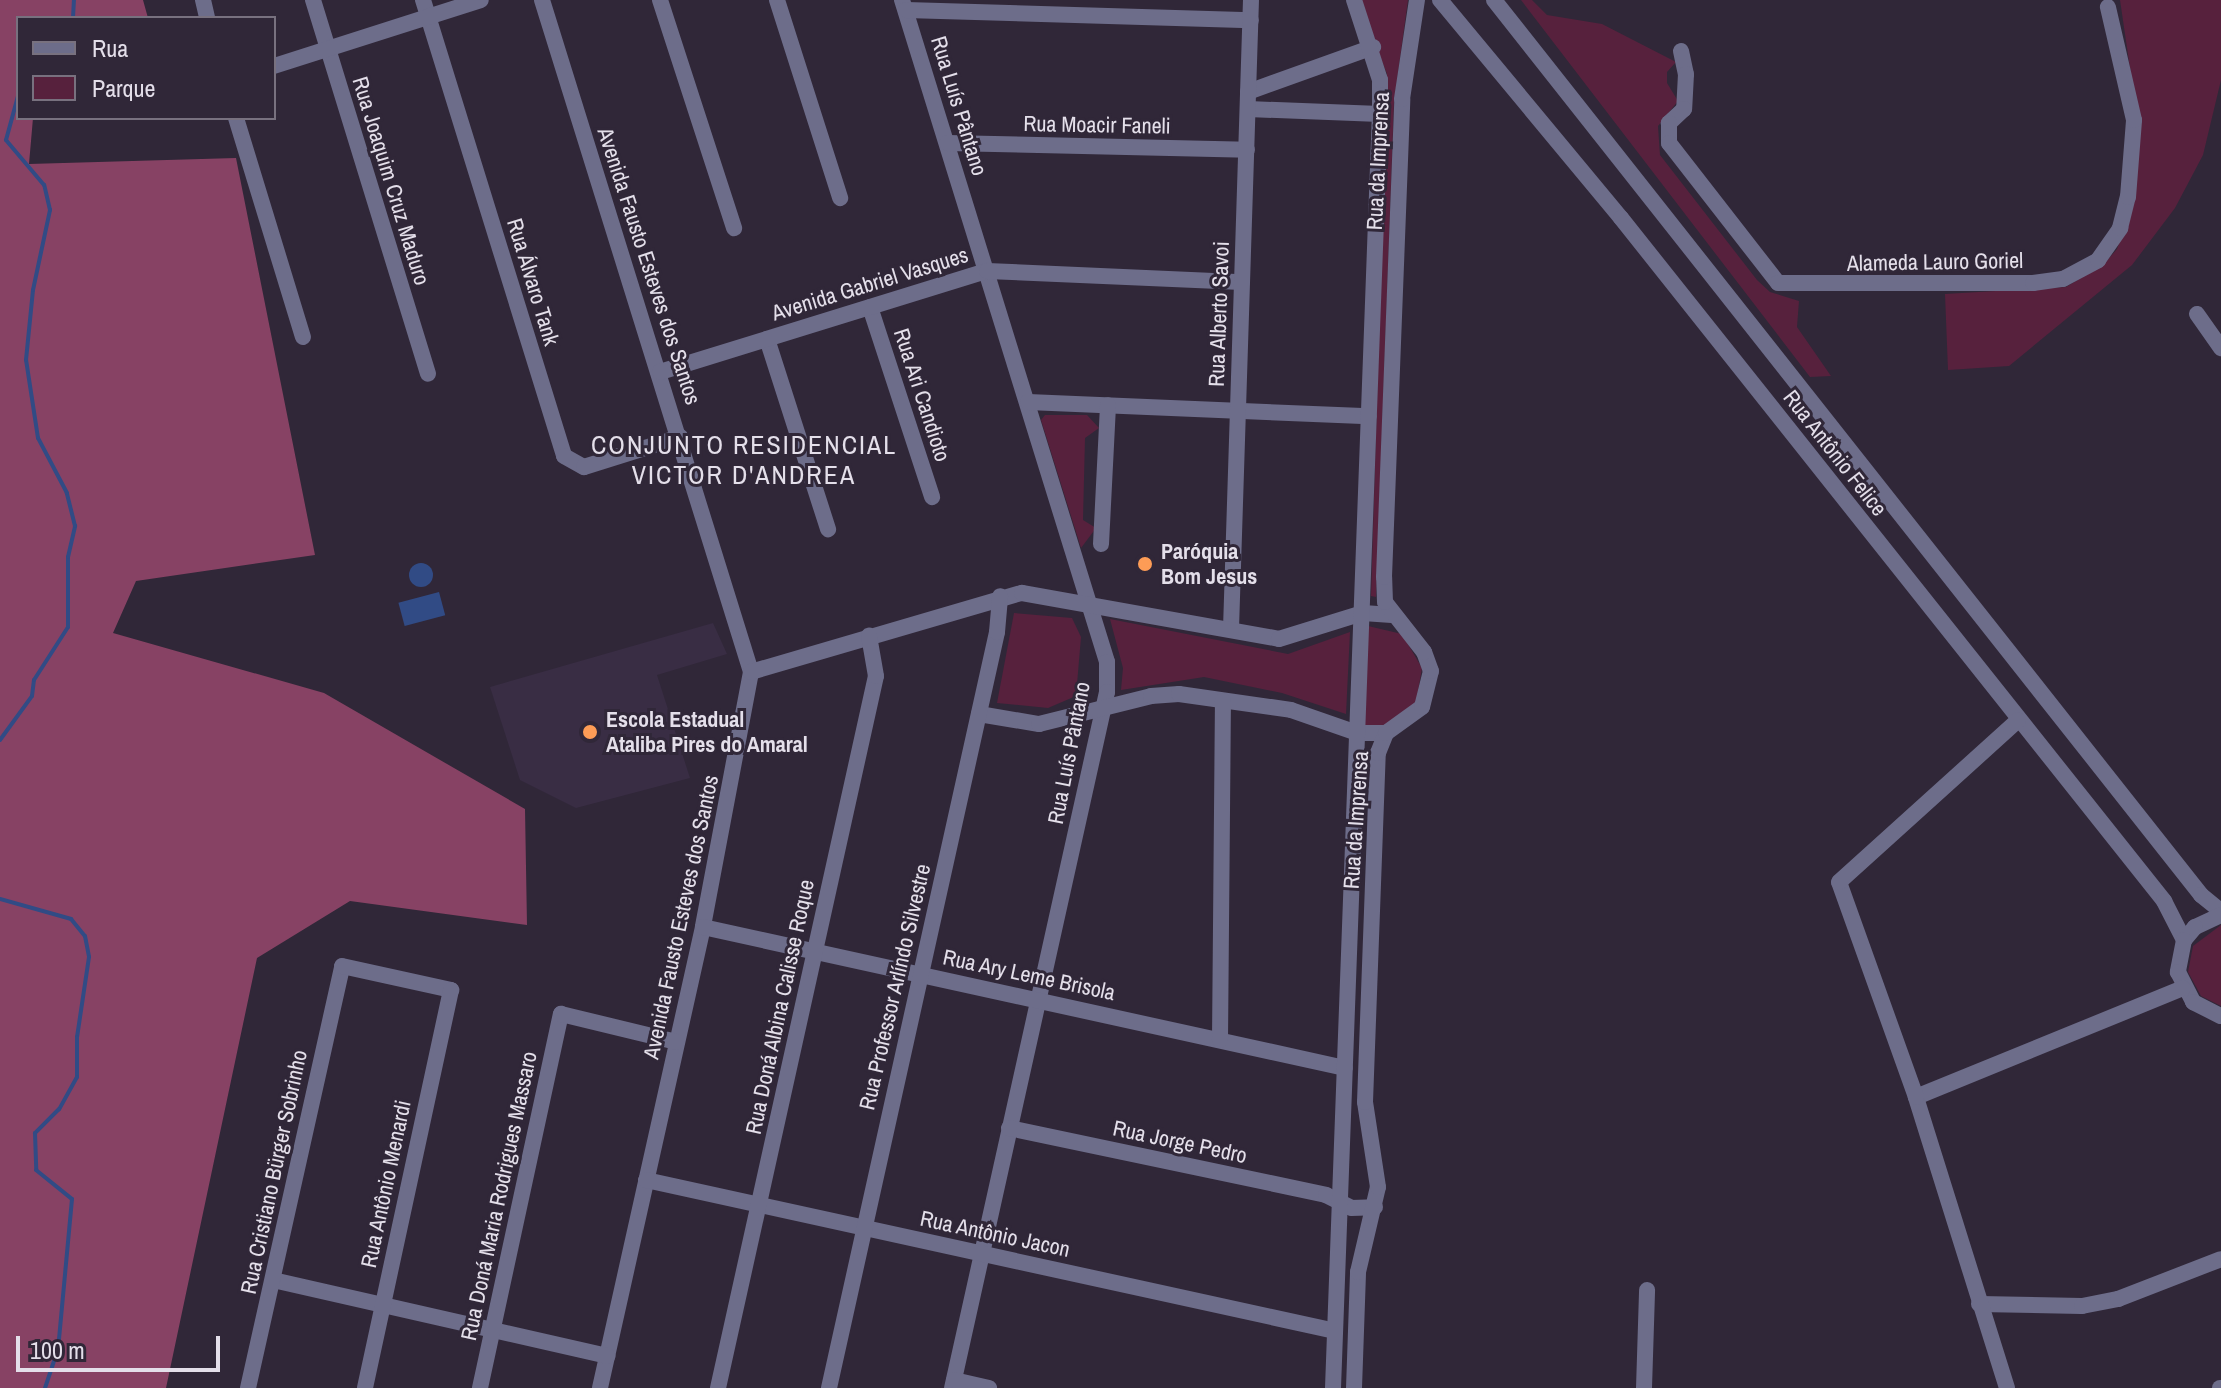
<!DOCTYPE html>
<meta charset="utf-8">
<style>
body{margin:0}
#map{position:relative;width:2221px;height:1388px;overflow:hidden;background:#302738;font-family:"Archivo Narrow",sans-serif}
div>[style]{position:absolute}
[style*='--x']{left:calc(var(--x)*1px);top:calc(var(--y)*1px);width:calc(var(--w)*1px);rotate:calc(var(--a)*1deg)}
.built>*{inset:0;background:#392d44}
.green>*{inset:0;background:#57213d}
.forest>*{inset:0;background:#874264}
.water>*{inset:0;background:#314b85;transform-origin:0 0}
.round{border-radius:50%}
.stream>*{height:4px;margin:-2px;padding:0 2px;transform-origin:2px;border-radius:2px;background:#314b85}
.minor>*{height:16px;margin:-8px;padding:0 8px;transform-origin:8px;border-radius:8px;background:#6d6d8a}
.dots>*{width:22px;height:22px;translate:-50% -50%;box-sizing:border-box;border:4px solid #302738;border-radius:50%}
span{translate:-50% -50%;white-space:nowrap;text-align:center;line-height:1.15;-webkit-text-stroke:6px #302738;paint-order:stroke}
.street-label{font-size:22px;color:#e4dfea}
.poi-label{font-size:22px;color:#e4dfea;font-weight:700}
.left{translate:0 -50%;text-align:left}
.quarter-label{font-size:26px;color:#e4dfea;letter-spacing:2px}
.legend{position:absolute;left:16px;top:16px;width:260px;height:104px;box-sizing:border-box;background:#302738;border:2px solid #78717f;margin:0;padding:10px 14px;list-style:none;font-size:24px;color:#e4dfea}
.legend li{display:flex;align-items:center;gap:16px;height:40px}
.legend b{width:40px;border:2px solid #78717f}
.scale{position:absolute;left:16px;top:1336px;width:204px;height:36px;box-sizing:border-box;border:4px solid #e4dfea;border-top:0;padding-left:10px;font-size:24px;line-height:28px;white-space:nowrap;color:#e4dfea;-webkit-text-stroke:6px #302738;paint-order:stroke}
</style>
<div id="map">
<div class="built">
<i style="clip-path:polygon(713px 623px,727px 654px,657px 675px,690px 778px,576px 808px,520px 780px,490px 687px)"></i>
</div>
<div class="green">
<i style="clip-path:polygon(1358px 0,1408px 0,1394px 102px,1376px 597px,1371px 596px,1387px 74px)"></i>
<i style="clip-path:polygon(1521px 0,1532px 0,1547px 15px,1602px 24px,1676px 62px,1667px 72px,1667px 83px,1678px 101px,1658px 126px,1660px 155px,1757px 280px,1770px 292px,1799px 301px,1797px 327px,1831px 376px,1810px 377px)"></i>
<i style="clip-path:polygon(2120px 0,2221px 0,2221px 80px,2203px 155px,2175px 208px,2132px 265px,2009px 366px,1948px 370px,1945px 294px,2066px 287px,2104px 264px,2117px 249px,2135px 199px,2140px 136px)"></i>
<i style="clip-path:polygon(1087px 415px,1099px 428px,1085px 438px,1083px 520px,1096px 528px,1081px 548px,1041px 420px,1045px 415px)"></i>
<i style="clip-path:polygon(1014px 613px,1072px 618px,1081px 637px,1076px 696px,1048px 708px,997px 703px)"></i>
<i style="clip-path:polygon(1110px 619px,1288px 654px,1350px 632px,1346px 714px,1282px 693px,1204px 677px,1121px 690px,1123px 668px)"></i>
<i style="clip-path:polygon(1368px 626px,1402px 634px,1422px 668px,1416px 703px,1382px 727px,1363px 727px)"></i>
<i style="clip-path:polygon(2221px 925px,2221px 1006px,2201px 996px,2188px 972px,2193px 946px)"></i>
</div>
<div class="forest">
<i style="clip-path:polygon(0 0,143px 0,148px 18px,18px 18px,18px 118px,33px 118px,29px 164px,236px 158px,315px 555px,136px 581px,113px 633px,324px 693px,525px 809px,527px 925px,350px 901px,257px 958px,166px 1388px,0 1388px)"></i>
</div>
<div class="water">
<i class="round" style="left:409px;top:563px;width:24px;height:24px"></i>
<i style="left:439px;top:592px;width:24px;height:42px;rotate:75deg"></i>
</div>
<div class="stream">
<i style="--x:73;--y:18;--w:18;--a:-87"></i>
<i style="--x:0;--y:740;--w:54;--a:-54"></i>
<i style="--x:32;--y:696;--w:16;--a:-83"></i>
<i style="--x:34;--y:680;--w:63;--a:-57.3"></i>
<i style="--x:68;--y:627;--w:70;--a:-90"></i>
<i style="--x:68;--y:557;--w:32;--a:-77"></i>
<i style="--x:75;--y:526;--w:34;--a:-104"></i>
<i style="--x:67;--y:493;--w:62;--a:-117.8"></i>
<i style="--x:38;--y:438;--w:79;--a:-98.7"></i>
<i style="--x:26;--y:360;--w:70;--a:-84.3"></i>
<i style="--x:33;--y:290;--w:82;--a:-78"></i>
<i style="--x:50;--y:210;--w:26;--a:-103"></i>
<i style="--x:44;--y:185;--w:59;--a:-130.2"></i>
<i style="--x:6;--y:140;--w:46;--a:-74.7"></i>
<i style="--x:0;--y:899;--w:74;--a:15.7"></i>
<i style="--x:71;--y:919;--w:22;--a:51"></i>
<i style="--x:85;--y:936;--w:21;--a:79"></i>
<i style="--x:89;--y:957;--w:81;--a:98.5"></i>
<i style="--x:77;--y:1037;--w:40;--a:90"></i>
<i style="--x:77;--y:1077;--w:37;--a:119"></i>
<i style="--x:59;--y:1109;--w:34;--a:135"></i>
<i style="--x:35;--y:1133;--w:37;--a:88"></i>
<i style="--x:36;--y:1170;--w:46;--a:38.9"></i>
<i style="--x:72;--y:1199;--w:151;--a:95.3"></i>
<i style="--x:58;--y:1349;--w:41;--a:108.4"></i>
</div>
<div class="minor">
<i style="--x:203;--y:0;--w:18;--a:77"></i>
<i style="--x:313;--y:0;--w:391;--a:72.9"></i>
<i style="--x:423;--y:0;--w:477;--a:72.8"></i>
<i style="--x:564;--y:456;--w:23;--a:29"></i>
<i style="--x:584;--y:467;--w:101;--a:-17.4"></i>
<i style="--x:542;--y:0;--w:704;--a:72.72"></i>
<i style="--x:751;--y:672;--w:259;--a:100.7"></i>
<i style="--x:703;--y:927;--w:472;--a:102.6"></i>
<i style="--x:660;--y:0;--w:240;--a:72"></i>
<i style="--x:777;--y:0;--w:208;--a:72.3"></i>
<i style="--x:902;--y:0;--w:693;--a:72.79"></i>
<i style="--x:1107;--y:662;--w:30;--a:90"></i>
<i style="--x:1107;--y:692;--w:713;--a:102.55"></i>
<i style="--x:1440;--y:0;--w:283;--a:50.3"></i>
<i style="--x:1621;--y:218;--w:873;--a:51.51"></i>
<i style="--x:2164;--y:901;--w:44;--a:62.9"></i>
<i style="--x:1494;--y:0;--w:1141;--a:51.69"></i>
<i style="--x:2201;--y:895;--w:26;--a:39"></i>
<i style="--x:906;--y:10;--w:345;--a:1.7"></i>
<i style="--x:1681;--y:51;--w:24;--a:78"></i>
<i style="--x:1686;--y:74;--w:35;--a:93"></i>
<i style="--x:1684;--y:109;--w:21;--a:137"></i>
<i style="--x:1669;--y:123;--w:20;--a:90"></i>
<i style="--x:1669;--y:143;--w:177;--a:52.1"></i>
<i style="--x:1778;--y:283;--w:255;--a:0"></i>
<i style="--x:2033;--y:283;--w:30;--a:-8"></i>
<i style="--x:2063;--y:279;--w:40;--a:-28"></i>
<i style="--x:2098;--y:260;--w:39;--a:-55"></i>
<i style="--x:2120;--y:228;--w:32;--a:-76"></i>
<i style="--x:2128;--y:197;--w:77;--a:-85.5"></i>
<i style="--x:2134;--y:120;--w:116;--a:-103"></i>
<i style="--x:274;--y:66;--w:217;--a:-17.7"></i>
<i style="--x:1248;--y:92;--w:133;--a:-19.8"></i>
<i style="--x:1248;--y:109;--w:132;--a:2.2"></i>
<i style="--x:236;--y:118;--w:229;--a:73"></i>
<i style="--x:947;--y:143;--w:300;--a:1.3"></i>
<i style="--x:870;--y:307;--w:200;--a:71.9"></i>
<i style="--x:2197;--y:314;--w:42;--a:54.8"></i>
<i style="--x:767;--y:339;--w:200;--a:72.2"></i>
<i style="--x:660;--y:372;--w:342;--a:-17.2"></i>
<i style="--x:987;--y:271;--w:255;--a:2.5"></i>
<i style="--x:1028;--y:402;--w:341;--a:2.4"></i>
<i style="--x:1101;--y:544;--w:139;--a:-87.1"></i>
<i style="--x:1231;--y:629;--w:629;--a:-88.18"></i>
<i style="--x:751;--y:672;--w:282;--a:-16.3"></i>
<i style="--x:1022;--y:593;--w:261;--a:10.1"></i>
<i style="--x:1279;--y:639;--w:88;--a:-17.2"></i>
<i style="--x:1363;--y:613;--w:29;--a:4"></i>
<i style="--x:979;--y:714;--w:61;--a:9.5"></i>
<i style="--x:1039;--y:724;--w:115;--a:-14"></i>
<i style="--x:1151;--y:696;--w:28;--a:-4"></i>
<i style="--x:1179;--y:694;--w:113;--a:8.1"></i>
<i style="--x:1291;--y:710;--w:70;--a:19.2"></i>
<i style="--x:1357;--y:733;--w:29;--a:0"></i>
<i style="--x:2221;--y:915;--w:29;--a:155"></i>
<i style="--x:2195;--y:927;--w:17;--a:130"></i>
<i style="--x:2184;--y:940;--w:33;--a:101"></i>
<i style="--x:2178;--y:972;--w:34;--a:63"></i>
<i style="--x:2193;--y:1002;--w:31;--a:27"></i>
<i style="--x:703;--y:927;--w:657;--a:12.39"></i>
<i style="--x:1220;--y:1040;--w:339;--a:-89.5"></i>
<i style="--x:1916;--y:1097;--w:288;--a:-22.2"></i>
<i style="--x:1009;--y:1128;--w:324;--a:11.9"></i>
<i style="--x:1326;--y:1195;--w:28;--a:27"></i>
<i style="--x:1351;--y:1208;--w:24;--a:-2"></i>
<i style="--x:646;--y:1180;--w:705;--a:12.36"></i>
<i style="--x:273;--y:1280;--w:343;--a:12.8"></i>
<i style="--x:1979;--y:1304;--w:103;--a:1.1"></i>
<i style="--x:2082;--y:1306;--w:37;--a:-11"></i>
<i style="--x:2118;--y:1299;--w:110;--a:-21.2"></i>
<i style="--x:954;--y:1380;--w:36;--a:13"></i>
<i style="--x:248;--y:1388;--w:432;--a:-77.4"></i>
<i style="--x:342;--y:966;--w:112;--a:12.4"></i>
<i style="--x:451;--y:990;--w:407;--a:102.2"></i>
<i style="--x:480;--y:1388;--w:383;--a:-77.8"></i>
<i style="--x:561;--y:1014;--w:119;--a:13.6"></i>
<i style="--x:718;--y:1388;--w:729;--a:-77.49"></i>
<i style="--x:876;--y:676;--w:41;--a:-99.9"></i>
<i style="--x:829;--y:1388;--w:774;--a:-77.47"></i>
<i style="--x:997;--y:632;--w:36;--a:-85"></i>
<i style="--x:1333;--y:1388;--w:1275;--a:-87.89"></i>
<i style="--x:1380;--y:114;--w:34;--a:-90"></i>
<i style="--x:1380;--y:80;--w:84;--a:-108"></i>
<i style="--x:1354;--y:1388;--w:116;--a:-88"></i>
<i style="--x:1358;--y:1272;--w:87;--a:-76.8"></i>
<i style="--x:1378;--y:1187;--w:86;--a:-98.7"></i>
<i style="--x:1365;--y:1102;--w:349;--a:-87.9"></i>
<i style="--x:1378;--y:753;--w:22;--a:-68"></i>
<i style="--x:1386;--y:733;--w:44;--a:-35.8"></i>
<i style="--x:1422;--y:707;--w:37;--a:-76"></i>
<i style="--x:1431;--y:671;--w:20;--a:-110"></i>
<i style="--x:1424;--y:652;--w:63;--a:-128"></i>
<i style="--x:1385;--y:602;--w:25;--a:-92"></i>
<i style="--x:1384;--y:577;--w:478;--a:-87.8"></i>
<i style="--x:1402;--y:99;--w:100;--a:-81.4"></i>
<i style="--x:1644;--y:1388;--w:98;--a:-88.2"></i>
<i style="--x:2007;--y:1388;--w:305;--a:-107.4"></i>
<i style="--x:1916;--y:1097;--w:228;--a:-109.7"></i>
<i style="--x:1839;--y:882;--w:241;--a:-42.1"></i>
<i style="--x:2220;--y:1388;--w:1;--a:0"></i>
</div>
<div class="dots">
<i style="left:1145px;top:564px;background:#fd9c56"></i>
<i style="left:590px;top:732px;background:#fd9c56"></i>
</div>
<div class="street-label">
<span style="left:959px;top:106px;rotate:73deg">Rua Luís Pântano</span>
<span style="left:1097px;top:125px;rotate:1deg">Rua Moacir Faneli</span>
<span style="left:1378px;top:161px;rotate:-87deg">Rua da Imprensa</span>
<span style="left:391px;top:181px;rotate:73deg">Rua Joaquim Cruz Maduro</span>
<span style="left:1935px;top:262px;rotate:-1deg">Alameda Lauro Goriel</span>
<span style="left:649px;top:266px;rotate:72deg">Avenida Fausto Esteves dos Santos</span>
<span style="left:533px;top:282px;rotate:73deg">Rua Álvaro Tank</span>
<span style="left:870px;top:284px;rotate:-17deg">Avenida Gabriel Vasques</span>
<span style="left:1219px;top:314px;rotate:-88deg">Rua Alberto Savoi</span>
<span style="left:922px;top:395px;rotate:72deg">Rua Ari Candioto</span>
<span style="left:1835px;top:453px;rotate:52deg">Rua Antônio Felice</span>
<span style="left:1069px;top:753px;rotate:-79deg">Rua Luís Pântano</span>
<span style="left:1356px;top:820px;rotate:-86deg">Rua da Imprensa</span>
<span style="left:681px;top:917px;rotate:-78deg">Avenida Fausto Esteves dos Santos</span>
<span style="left:1029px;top:975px;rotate:12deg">Rua Ary Leme Brisola</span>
<span style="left:895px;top:987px;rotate:-77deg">Rua Professor Arlíndo Silvestre</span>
<span style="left:780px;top:1007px;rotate:-78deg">Rua Doná Albina Calisse Roque</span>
<span style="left:1180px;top:1142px;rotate:12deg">Rua Jorge Pedro</span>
<span style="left:274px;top:1172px;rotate:-78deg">Rua Cristiano Bürger Sobrinho</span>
<span style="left:386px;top:1184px;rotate:-78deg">Rua Antônio Menardi</span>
<span style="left:499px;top:1196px;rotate:-78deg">Rua Doná Maria Rodrigues Massaro</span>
<span style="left:995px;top:1234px;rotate:12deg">Rua Antônio Jacon</span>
</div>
<div class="poi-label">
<span class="left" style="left:1161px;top:564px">Paróquia<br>Bom Jesus</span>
<span class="left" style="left:606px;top:732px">Escola Estadual<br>Ataliba Pires do Amaral</span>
</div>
<div class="quarter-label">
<span style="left:744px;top:460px">CONJUNTO RESIDENCIAL<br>VICTOR D'ANDREA</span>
</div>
<ul class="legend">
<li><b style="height:10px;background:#6d6d8a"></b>Rua</li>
<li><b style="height:22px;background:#57213d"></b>Parque</li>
</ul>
<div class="scale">100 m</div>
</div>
